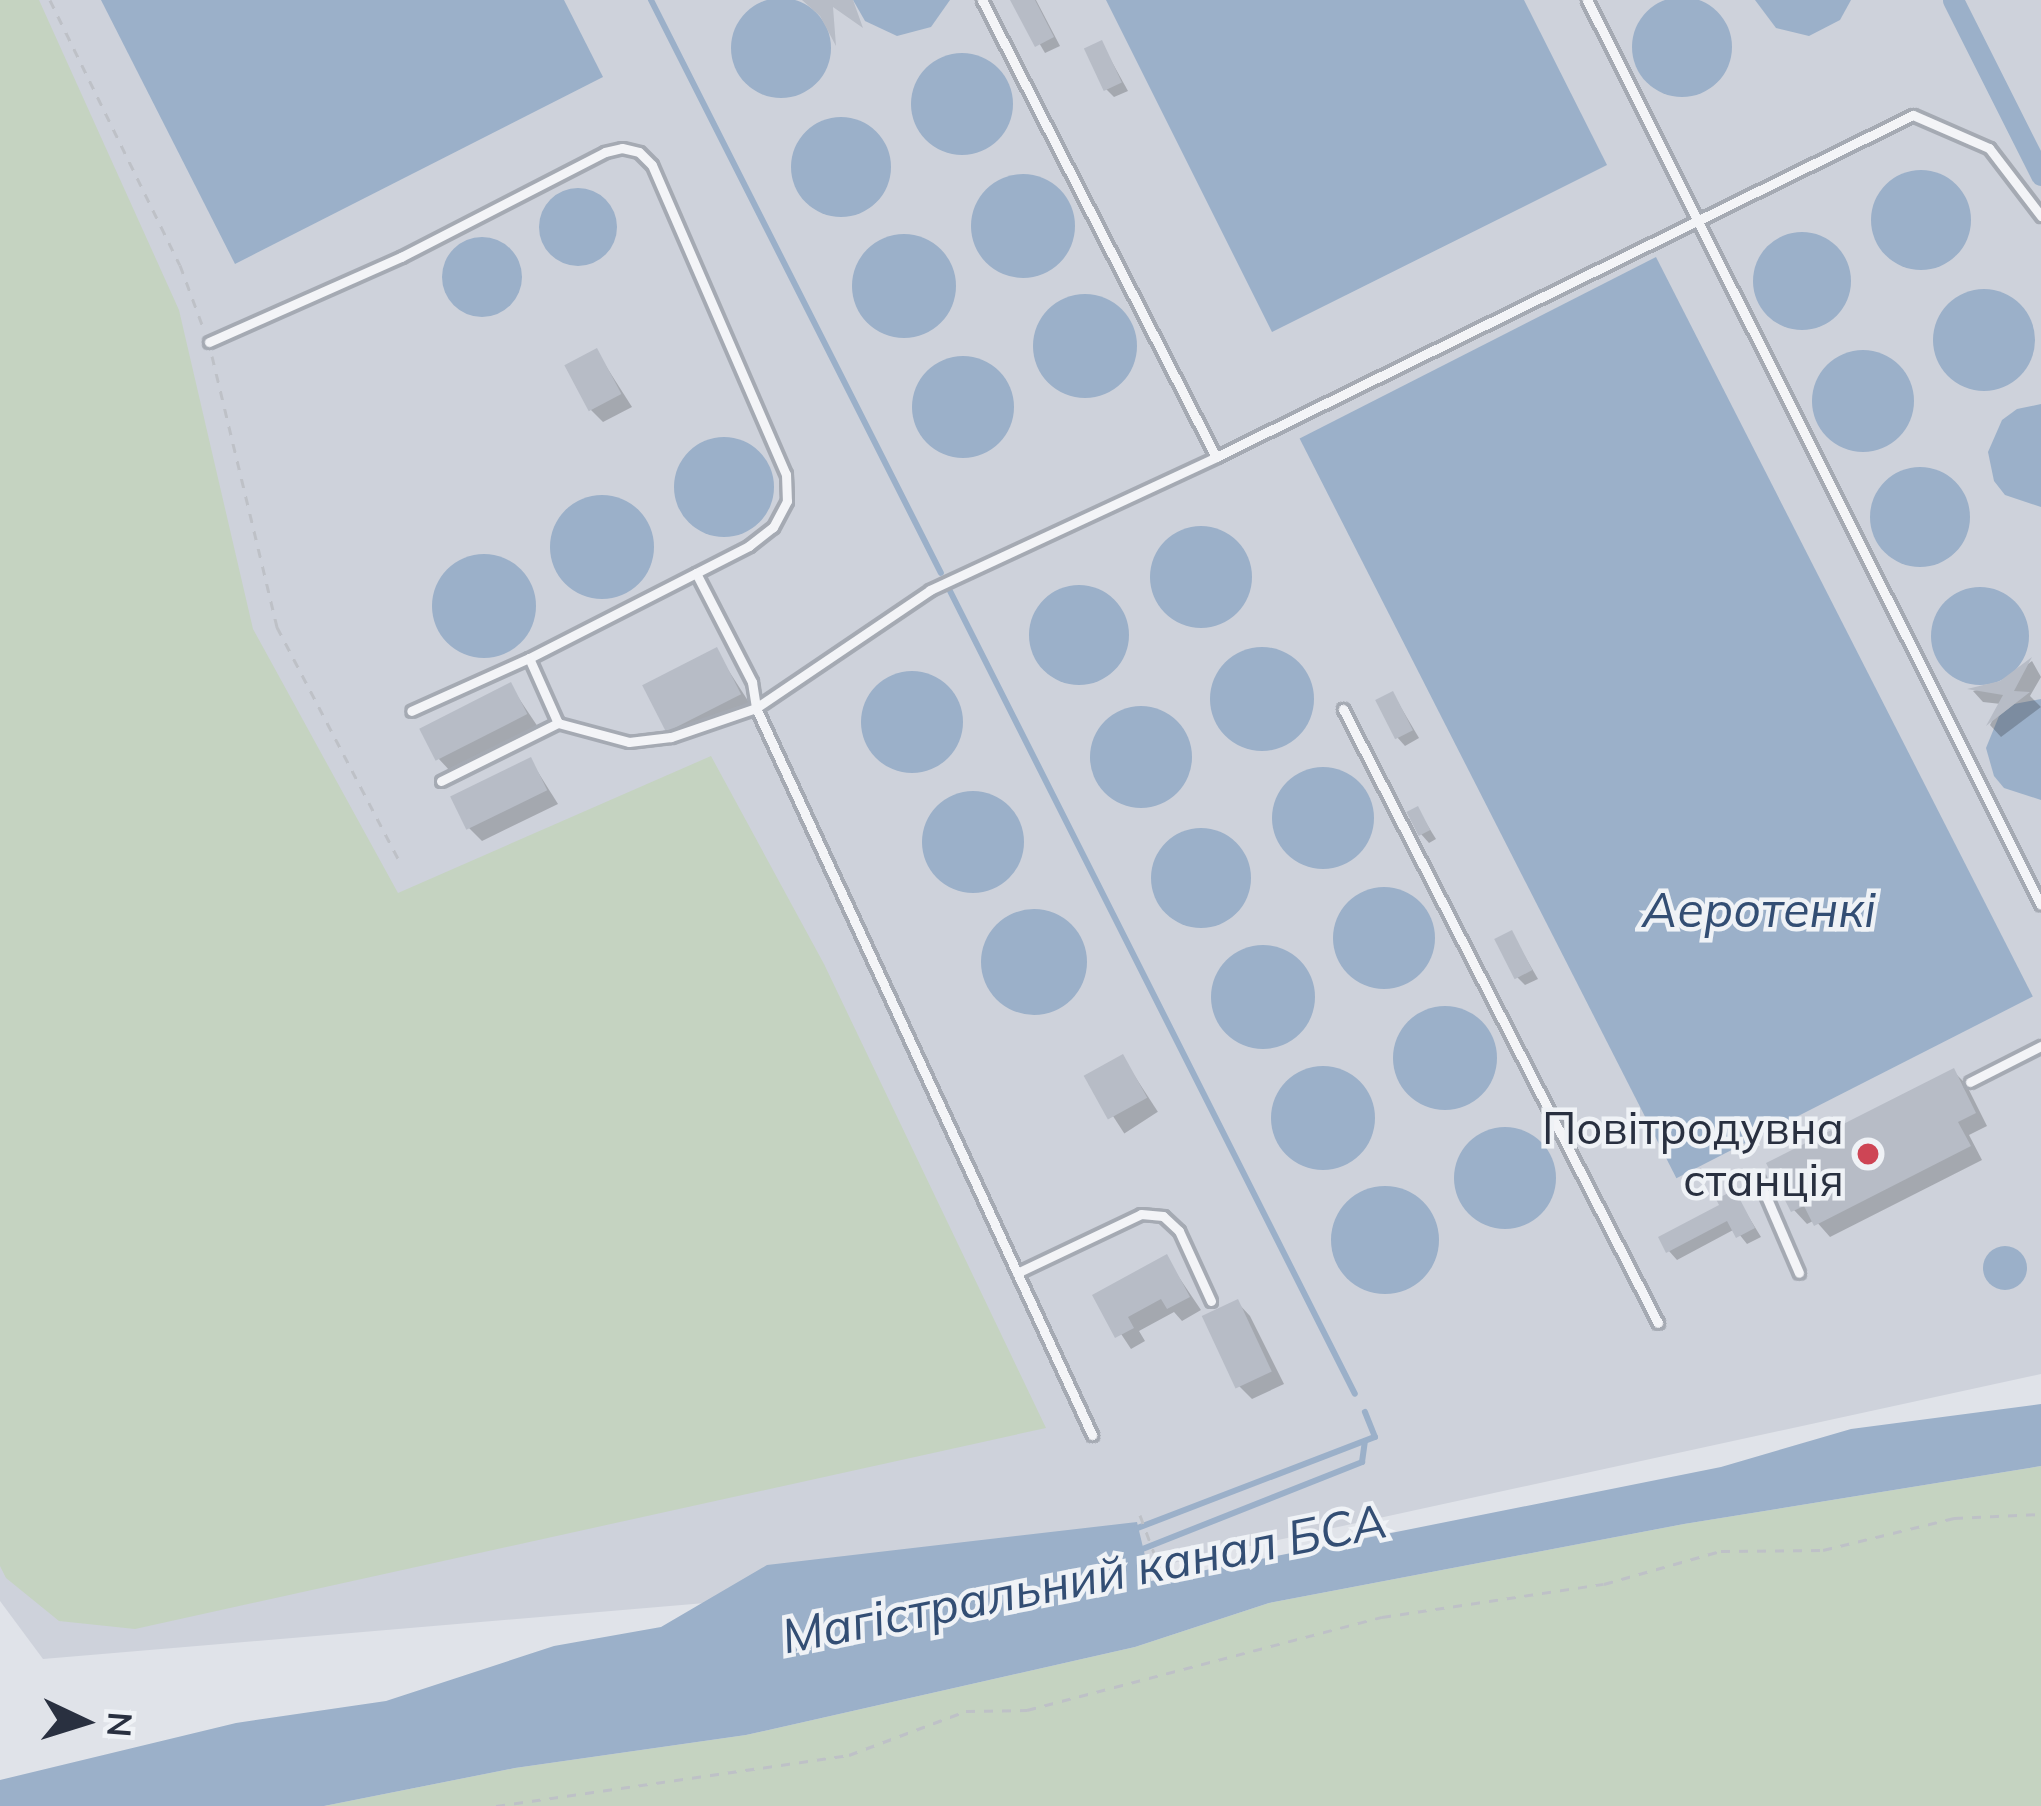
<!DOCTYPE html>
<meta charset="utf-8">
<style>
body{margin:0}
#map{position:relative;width:2041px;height:1806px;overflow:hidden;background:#e0e3e9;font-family:Mulish,sans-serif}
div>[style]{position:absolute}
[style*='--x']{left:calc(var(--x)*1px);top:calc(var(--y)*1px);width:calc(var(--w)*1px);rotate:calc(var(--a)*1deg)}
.built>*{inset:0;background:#ced2db}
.green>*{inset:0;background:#c5d3c1}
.water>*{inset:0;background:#9bb0c9;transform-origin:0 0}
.round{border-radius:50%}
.shadow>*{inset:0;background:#0003;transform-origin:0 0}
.stream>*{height:6px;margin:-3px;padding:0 3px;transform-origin:3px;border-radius:3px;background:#9bb0c9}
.canal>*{height:21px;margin:-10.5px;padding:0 10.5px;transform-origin:10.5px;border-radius:10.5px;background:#9bb0c9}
.building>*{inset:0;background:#b7bcc6;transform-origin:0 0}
.path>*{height:3px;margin-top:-1.5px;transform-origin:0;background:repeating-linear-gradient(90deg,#bec1c7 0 9px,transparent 0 18px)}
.roads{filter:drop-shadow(3px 0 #a5aab3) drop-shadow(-3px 0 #a5aab3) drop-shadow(0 3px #a5aab3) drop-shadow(0 -3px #a5aab3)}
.lane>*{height:9px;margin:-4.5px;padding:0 4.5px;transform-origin:4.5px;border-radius:4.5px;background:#f3f4f7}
.dots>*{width:33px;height:33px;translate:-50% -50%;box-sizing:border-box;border:6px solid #eff2f6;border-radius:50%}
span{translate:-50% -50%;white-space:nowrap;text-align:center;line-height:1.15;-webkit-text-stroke:9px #eff2f6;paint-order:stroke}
.poi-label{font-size:45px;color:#293040}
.right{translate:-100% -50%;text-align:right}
.water-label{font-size:48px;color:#334e74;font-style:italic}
.north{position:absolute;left:24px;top:1662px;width:120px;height:120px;-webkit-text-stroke:9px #eff2f6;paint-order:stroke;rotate:94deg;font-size:33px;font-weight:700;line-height:48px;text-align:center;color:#293040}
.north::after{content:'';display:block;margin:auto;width:42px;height:54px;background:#293040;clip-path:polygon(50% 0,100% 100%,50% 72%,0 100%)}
</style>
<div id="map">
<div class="built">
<i style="clip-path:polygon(0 0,2041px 0,2041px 1374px,1168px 1564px,43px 1659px,0 1601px)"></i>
</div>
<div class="green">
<i style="clip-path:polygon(0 0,39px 0,179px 310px,253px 629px,398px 893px,711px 756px,824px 964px,1046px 1428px,135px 1629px,59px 1621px,6px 1578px,0 1566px)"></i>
<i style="clip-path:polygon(2041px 1466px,2041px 1806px,324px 1806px,515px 1768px,746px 1735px,1135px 1647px,1269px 1603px,1684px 1524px)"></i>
</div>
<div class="water">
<i class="round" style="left:1632px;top:-3px;width:100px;height:100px"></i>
<i class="round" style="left:731px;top:-2px;width:100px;height:100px"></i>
<i style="clip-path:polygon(101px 0,564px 0,603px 77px,235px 264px)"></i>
<i style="clip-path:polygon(853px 0,950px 0,931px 27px,897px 36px,865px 21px)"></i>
<i style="clip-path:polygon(1106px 0,1524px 0,1607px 165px,1272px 332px)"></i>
<i style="clip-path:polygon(1755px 0,1851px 0,1840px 20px,1809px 36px,1776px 28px)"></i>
<i class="round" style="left:911px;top:53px;width:102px;height:102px"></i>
<i class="round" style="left:791px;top:117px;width:100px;height:100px"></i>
<i class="round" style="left:1871px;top:170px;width:100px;height:100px"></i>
<i class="round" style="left:971px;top:174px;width:104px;height:104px"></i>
<i class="round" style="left:539px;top:188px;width:78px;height:78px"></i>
<i class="round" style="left:1753px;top:232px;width:98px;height:98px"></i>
<i class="round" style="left:852px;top:234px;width:104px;height:104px"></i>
<i class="round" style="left:442px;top:237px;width:80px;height:80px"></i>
<i style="left:1656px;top:257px;width:830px;height:400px;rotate:63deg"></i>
<i class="round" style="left:1933px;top:289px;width:102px;height:102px"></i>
<i class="round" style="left:1033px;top:294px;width:104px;height:104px"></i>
<i class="round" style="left:1812px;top:350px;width:102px;height:102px"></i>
<i class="round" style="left:912px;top:356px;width:102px;height:102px"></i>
<i style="clip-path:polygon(2041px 404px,2041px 507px,2005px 495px,1994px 481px,1988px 452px,2002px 420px,2017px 409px)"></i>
<i class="round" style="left:674px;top:437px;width:100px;height:100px"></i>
<i class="round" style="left:1870px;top:467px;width:100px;height:100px"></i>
<i class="round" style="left:550px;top:495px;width:104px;height:104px"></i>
<i class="round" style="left:1150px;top:526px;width:102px;height:102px"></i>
<i class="round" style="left:432px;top:554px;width:104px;height:104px"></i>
<i class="round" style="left:1029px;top:585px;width:100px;height:100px"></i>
<i class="round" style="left:1931px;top:587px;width:98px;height:98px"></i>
<i class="round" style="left:1210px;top:647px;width:104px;height:104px"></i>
<i class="round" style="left:861px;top:671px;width:102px;height:102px"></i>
<i style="clip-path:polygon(2041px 699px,2041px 800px,2004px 788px,1994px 776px,1986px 748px,1999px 716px,2014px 704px)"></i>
<i class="round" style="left:1090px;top:706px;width:102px;height:102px"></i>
<i class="round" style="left:1272px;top:767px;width:102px;height:102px"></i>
<i class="round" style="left:922px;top:791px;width:102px;height:102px"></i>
<i class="round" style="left:1151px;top:828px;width:100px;height:100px"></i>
<i class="round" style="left:1333px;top:887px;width:102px;height:102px"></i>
<i class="round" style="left:981px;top:909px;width:106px;height:106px"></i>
<i class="round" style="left:1211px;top:945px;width:104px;height:104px"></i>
<i class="round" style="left:1393px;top:1006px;width:104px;height:104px"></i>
<i class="round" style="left:1271px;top:1066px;width:104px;height:104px"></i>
<i class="round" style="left:1454px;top:1127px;width:102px;height:102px"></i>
<i class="round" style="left:1331px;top:1186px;width:108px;height:108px"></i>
<i class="round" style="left:1983px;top:1246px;width:44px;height:44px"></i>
<i style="clip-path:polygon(2041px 1404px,2041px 1466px,1684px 1524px,1269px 1603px,1135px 1647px,746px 1735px,515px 1768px,324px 1806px,0 1806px,0 1780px,236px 1723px,386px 1701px,554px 1646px,661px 1627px,767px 1565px,1137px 1522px,1151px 1581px,1721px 1467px,1851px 1429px)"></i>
</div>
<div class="shadow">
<i style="clip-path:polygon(1014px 0,1036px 0,1060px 46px,1045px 53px)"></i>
<i style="clip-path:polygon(1102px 44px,1128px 91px,1114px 97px,1106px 89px)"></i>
<i style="clip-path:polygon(597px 352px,632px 407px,603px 422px,590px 409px)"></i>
<i style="clip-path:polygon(716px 651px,752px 707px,681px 740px,668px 727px)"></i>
<i style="clip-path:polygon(2032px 661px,2041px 677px,2030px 696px,2041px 707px,2001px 737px,1990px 725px,2001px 704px,1983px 702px,1973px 691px,2001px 684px)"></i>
<i style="clip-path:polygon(510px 685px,538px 727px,451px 772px,438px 758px)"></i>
<i style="clip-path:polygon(1393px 694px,1419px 738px,1405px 746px,1397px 737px)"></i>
<i style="clip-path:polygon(531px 761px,558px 804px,482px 841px,469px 828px)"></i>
<i style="clip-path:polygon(1418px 810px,1436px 839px,1429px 843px,1421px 834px)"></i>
<i style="clip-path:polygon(1512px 934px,1538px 979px,1525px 985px,1517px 977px)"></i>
<i style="left:1123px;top:1058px;width:64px;height:40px;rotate:57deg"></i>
<i style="clip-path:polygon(1953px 1071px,1966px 1084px,1987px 1126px,1969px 1135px,1982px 1160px,1830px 1237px,1815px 1220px,1807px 1224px,1794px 1210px)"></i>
<i style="clip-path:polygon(1734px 1193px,1761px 1237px,1747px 1244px,1735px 1229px,1677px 1260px,1669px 1251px)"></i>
<i style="clip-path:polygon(1166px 1258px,1201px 1310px,1182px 1321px,1174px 1312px,1139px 1331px,1145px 1341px,1131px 1349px,1096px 1296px)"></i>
<i style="clip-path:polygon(1237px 1302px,1250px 1316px,1284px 1384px,1252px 1399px,1239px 1386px)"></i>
</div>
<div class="stream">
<i style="--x:651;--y:0;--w:642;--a:63.16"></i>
<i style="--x:950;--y:591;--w:899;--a:63.24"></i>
<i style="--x:1135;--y:1529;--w:257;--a:-21"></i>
<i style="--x:1375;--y:1437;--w:27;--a:-112"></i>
<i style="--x:1140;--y:1550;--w:239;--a:-21.6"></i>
<i style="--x:1362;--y:1462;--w:21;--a:-82"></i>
</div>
<div class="canal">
<i style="--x:1953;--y:0;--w:196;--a:63.3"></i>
</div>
<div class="building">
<i style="clip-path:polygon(802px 0,853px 0,863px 28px,833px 7px,836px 46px,820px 16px)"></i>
<i style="clip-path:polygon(1010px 0,1035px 0,1054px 37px,1035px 47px)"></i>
<i style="left:1102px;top:40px;width:47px;height:20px;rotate:65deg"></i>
<i style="left:597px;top:348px;width:52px;height:37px;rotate:62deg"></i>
<i style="left:717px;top:647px;width:53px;height:84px;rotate:63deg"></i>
<i style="clip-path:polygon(2032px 657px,2014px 691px,2030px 692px,1986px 726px,2003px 695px,1967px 689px,2000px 681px)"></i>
<i style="left:511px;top:682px;width:36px;height:103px;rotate:63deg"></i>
<i style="left:1393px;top:691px;width:44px;height:20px;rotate:63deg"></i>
<i style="left:531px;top:757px;width:37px;height:90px;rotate:64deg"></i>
<i style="left:1418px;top:806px;width:27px;height:13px;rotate:63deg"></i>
<i style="left:1512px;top:930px;width:45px;height:20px;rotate:63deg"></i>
<i style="left:1123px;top:1054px;width:50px;height:45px;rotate:61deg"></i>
<i style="clip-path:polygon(1954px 1068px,1976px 1113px,1958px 1122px,1971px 1146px,1814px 1226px,1804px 1206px,1791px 1212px,1766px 1163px)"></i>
<i style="clip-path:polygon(1735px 1190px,1755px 1228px,1736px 1238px,1727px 1221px,1666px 1253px,1658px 1237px,1719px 1205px,1716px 1199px)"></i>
<i style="clip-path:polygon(1167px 1254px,1190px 1297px,1167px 1309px,1161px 1299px,1128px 1317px,1134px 1328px,1115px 1338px,1092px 1295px)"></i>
<i style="left:1238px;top:1299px;width:80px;height:40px;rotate:65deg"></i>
</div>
<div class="path">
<i style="--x:50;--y:0;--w:295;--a:63.9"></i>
<i style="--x:180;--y:265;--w:69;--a:69.7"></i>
<i style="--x:212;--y:356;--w:279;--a:76.5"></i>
<i style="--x:277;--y:627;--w:261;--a:62.4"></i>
<i style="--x:1140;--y:1515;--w:40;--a:69.8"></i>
<i style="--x:496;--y:1806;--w:357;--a:-8.2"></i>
<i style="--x:849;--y:1755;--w:125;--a:-20.6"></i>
<i style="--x:966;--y:1711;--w:61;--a:-0.9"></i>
<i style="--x:1027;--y:1710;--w:367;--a:-14.7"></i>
<i style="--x:1382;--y:1617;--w:224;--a:-8.5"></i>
<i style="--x:1604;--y:1584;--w:122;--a:-15.8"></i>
<i style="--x:1721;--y:1551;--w:102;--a:-0.6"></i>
<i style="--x:1823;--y:1550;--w:135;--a:-13.7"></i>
<i style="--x:1954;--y:1518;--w:87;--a:-2.6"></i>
</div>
<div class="roads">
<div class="lane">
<i style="--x:982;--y:0;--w:513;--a:62.89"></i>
<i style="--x:1587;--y:0;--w:1012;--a:63.36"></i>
<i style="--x:209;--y:342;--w:210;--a:-23.9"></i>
<i style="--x:401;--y:257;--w:229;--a:-27.2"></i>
<i style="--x:605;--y:152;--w:17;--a:-13"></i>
<i style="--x:622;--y:148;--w:17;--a:13"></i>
<i style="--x:639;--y:152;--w:18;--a:45"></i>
<i style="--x:652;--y:165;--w:337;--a:66.6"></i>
<i style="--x:786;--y:474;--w:27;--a:88"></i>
<i style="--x:787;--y:501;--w:30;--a:118"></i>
<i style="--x:773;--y:527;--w:31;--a:142"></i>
<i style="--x:749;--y:546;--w:247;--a:153"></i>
<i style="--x:529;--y:658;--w:129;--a:155.8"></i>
<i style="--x:696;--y:573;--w:123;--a:62.8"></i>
<i style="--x:752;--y:682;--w:26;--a:81"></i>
<i style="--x:756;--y:708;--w:801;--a:65.19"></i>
<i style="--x:529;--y:658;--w:71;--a:66"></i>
<i style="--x:1343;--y:709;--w:690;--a:62.84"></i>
<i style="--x:441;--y:781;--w:131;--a:-26.4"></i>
<i style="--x:558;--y:723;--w:73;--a:15"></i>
<i style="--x:629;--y:742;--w:42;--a:-6.8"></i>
<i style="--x:671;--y:737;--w:90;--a:-18.8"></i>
<i style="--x:756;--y:708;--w:210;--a:-34.1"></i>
<i style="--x:930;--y:590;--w:315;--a:-24.9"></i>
<i style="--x:1216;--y:457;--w:776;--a:-26.14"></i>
<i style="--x:1913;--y:115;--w:83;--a:23.5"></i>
<i style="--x:1989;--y:148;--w:86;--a:52.6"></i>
<i style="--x:1970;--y:1082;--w:80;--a:-26.9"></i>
<i style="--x:1759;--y:1180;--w:101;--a:66.7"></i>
<i style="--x:1017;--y:1273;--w:137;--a:-25.4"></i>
<i style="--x:1141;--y:1214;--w:22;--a:5"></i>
<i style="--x:1163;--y:1216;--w:22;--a:43"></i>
<i style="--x:1179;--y:1231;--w:77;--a:65.4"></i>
</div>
</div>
<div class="dots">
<i style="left:1868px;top:1154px;background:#ce4555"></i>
</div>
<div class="poi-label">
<span class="right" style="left:1844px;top:1154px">Повітродувна<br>станція</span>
</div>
<div class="water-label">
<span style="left:1759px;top:910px">Аеротенкі</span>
<span style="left:1084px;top:1578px;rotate:-11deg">Магістральний канал БСА</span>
</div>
<div class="north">N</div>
</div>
